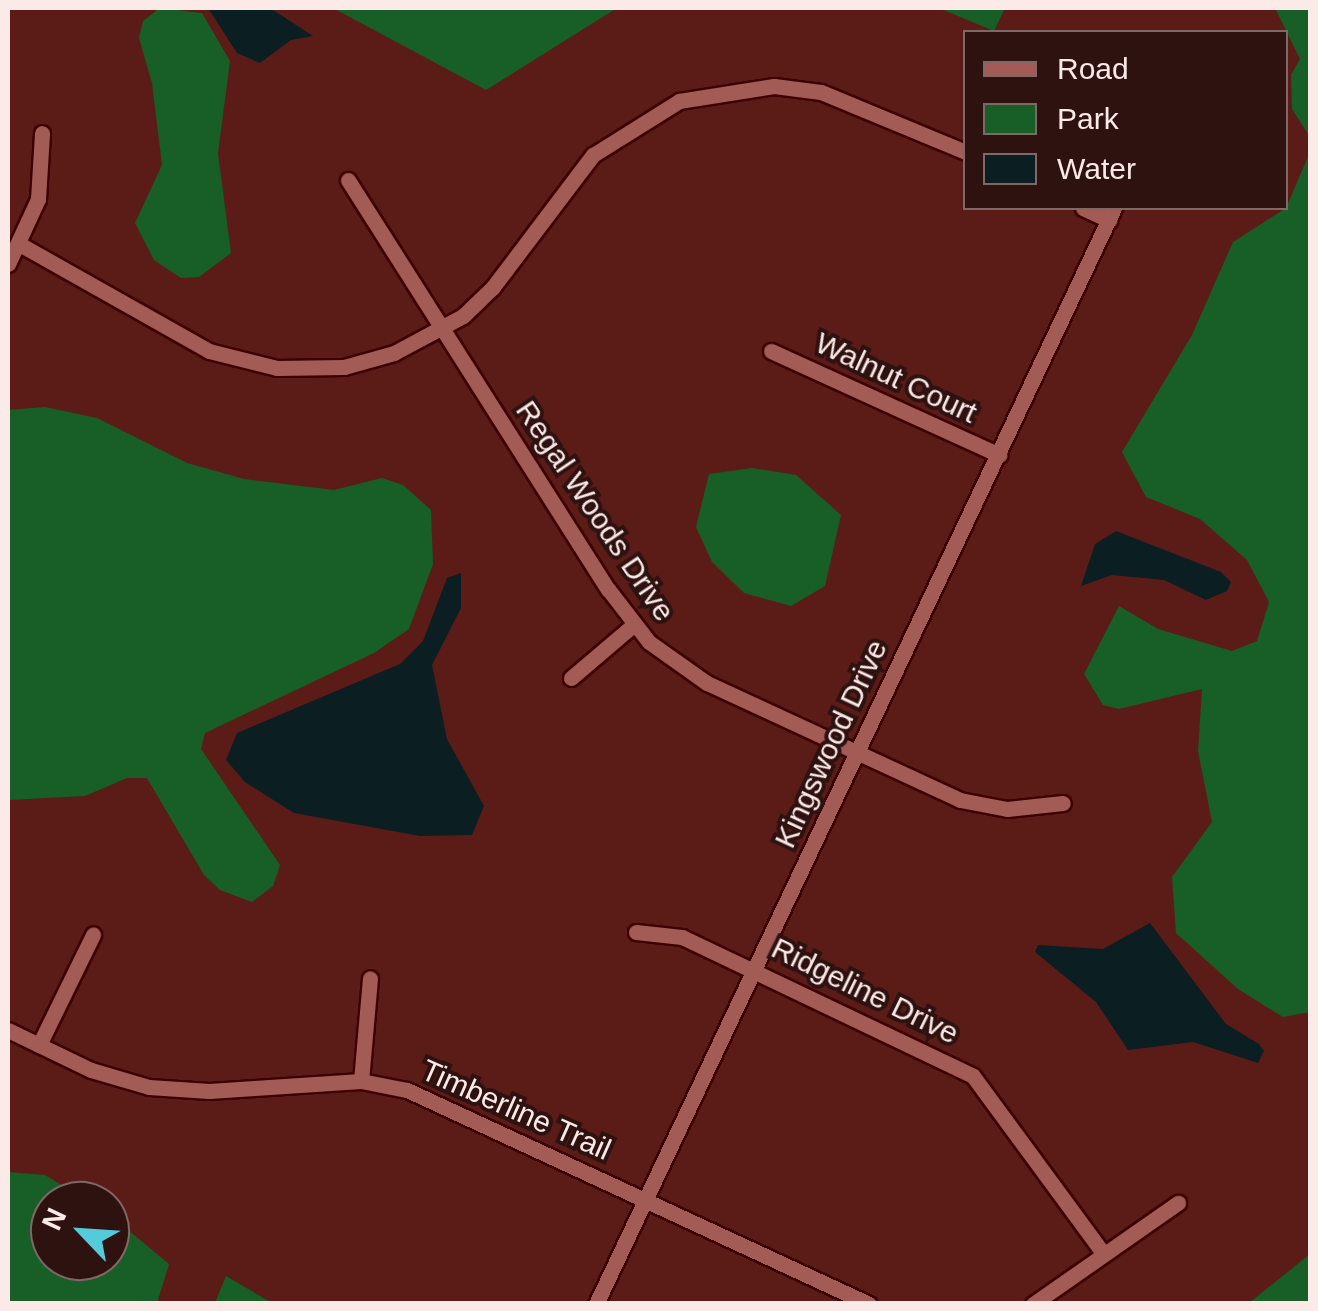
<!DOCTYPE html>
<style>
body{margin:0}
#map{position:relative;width:1318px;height:1311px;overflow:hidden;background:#5b1c18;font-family:Arial,sans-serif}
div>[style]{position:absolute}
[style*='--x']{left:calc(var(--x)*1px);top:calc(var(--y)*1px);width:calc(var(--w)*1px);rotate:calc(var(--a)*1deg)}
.green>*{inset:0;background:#175f27}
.water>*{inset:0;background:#0b1e21}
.roads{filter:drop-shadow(2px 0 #3d0001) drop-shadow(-2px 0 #3d0001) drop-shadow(0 2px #3d0001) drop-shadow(0 -2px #3d0001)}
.minor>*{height:15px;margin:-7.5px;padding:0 7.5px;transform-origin:7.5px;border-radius:7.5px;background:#a35c55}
span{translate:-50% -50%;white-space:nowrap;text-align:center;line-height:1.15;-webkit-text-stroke:8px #2e1210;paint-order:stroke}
.street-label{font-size:30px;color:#fbeae8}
.frame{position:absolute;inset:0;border:10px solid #fbeae8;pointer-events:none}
.legend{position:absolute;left:963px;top:30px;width:325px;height:180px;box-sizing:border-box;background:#2e1210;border:2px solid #806866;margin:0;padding:12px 18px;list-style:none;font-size:30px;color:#fbeae8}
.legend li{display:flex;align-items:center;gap:20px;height:50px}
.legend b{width:50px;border:2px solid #806866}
.north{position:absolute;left:30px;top:1181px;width:100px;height:100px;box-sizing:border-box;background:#2e1210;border:2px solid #806866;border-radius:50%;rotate:295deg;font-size:28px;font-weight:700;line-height:40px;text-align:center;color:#fbeae8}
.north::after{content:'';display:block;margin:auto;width:35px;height:45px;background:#53cbda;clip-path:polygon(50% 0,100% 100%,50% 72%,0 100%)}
</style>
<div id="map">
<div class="green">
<i style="clip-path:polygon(160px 8px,202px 13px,230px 61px,218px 153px,231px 253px,199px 277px,181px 278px,154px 260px,135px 223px,162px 165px,152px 83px,139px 38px,143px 21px)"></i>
<i style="clip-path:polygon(333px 8px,617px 8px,486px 90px)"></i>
<i style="clip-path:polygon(939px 8px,1005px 8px,994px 31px)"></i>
<i style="clip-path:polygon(1275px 8px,1310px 8px,1310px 137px,1292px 109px,1291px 75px,1300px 59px)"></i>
<i style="clip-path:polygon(1310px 152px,1310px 1012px,1283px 1017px,1238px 989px,1176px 933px,1172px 877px,1212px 822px,1198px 751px,1202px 689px,1119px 709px,1103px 705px,1084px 674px,1119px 606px,1158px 629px,1232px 651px,1257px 641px,1269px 602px,1247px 560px,1200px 519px,1146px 497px,1122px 452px,1192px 335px,1233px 242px,1286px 208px)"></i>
<i style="clip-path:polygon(45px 407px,97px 418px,187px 463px,244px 479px,334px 490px,382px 478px,403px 485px,431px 510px,433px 564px,409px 629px,374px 653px,205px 733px,201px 749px,280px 865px,273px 886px,252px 902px,220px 890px,204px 875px,147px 778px,127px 778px,85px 796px,8px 800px,8px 410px)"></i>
<i style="clip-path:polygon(752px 468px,796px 475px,841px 515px,825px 586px,791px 606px,744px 593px,712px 562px,696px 527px,709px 474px)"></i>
<i style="clip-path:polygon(8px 1172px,45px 1175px,88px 1201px,50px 1201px,50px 1261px,110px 1261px,110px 1215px,169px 1264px,157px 1303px,8px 1303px)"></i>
<i style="clip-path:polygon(1310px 1254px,1310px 1303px,1249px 1303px)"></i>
<i style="clip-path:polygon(226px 1276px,272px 1303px,215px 1303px)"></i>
</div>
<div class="water">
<i style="clip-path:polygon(208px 8px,270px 8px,313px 36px,291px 40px,260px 63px,237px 53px)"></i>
<i style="clip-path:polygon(1116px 531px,1221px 572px,1231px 582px,1227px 591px,1206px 600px,1164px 580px,1112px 575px,1081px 586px,1095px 544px)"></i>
<i style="clip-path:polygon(461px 573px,461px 608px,432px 665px,447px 739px,484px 806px,472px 835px,420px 836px,294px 813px,245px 782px,226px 760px,237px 733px,400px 664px,423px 641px,447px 578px)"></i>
<i style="clip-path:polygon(1150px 923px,1226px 1024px,1259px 1044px,1264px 1051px,1258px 1063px,1193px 1042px,1128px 1050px,1096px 1002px,1035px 952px,1038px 945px,1103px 949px)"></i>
</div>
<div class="roads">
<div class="minor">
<i style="--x:348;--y:180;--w:485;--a:57.6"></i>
<i style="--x:608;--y:589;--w:67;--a:52.3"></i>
<i style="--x:649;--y:642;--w:71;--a:35.3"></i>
<i style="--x:707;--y:683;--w:279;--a:24.8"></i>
<i style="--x:960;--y:800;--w:48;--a:10.8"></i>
<i style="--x:1007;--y:809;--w:56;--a:-6.1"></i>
<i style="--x:1083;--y:208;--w:29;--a:25"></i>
<i style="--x:21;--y:245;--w:216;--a:29.4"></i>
<i style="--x:209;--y:351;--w:70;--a:14"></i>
<i style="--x:277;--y:368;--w:67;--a:-0.9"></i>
<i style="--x:344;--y:367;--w:52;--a:-15.6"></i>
<i style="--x:394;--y:353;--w:78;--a:-28.2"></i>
<i style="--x:463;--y:316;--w:42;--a:-44"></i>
<i style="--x:493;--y:287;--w:166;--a:-52.9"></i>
<i style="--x:593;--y:155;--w:102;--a:-32.1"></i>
<i style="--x:679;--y:101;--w:96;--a:-9"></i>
<i style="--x:774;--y:86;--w:47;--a:7.3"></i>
<i style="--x:821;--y:92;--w:157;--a:22.5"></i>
<i style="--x:8;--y:264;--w:72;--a:-65.2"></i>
<i style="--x:38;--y:199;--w:66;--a:-86.5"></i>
<i style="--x:771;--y:351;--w:251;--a:24.5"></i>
<i style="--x:571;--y:678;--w:80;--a:-40.4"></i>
<i style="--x:636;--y:932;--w:46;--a:6.2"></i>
<i style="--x:682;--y:937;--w:322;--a:25.5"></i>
<i style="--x:973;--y:1076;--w:220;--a:53.7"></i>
<i style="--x:8;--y:1030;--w:92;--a:25.7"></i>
<i style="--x:91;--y:1070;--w:60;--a:16.3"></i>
<i style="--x:149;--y:1087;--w:60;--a:3.8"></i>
<i style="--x:209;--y:1091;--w:152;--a:-3.8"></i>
<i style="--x:361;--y:1081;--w:47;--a:11.1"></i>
<i style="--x:407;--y:1090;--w:509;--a:24.85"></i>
<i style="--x:39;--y:1045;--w:123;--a:-63.9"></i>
<i style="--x:361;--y:1081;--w:103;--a:-85"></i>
<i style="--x:596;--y:1304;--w:1212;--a:-64.7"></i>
<i style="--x:1033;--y:1304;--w:177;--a:-34.9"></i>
</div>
</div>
<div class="street-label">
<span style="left:896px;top:378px;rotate:25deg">Walnut Court</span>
<span style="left:595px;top:511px;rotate:56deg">Regal Woods Drive</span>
<span style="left:831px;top:744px;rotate:-65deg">Kingswood Drive</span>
<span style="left:865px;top:991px;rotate:26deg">Ridgeline Drive</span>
<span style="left:516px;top:1110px;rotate:24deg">Timberline Trail</span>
</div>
<div class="frame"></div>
<ul class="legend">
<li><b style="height:12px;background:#a35c55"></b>Road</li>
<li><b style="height:28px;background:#175f27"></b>Park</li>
<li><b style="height:28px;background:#0b1e21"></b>Water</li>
</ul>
<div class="north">N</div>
</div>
